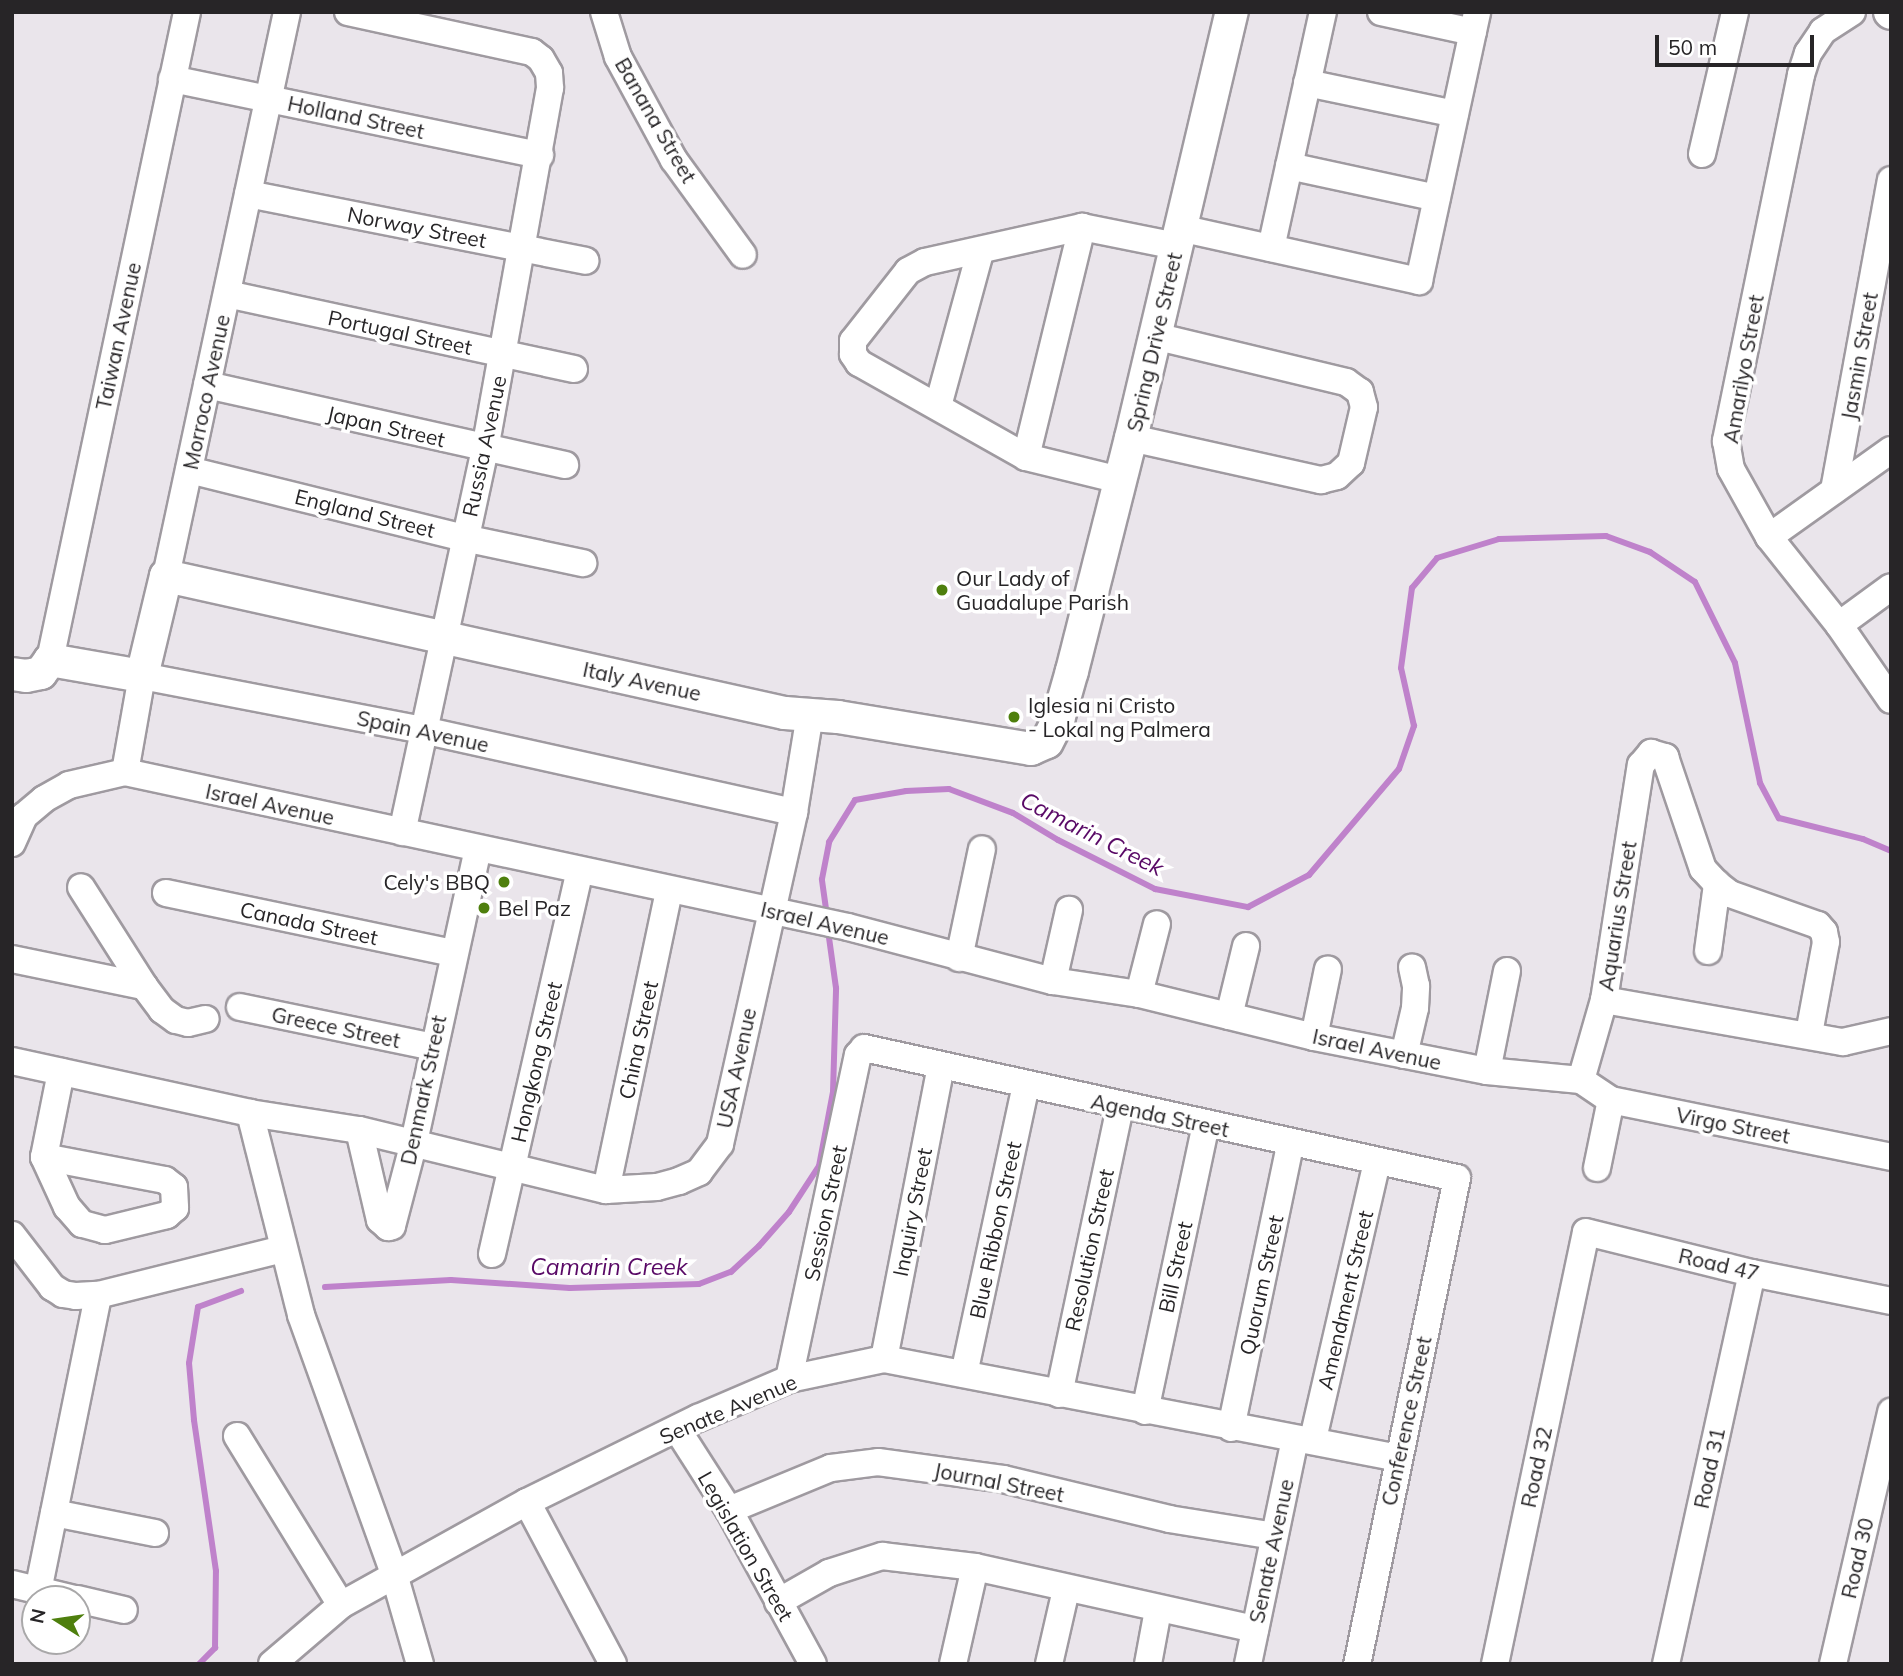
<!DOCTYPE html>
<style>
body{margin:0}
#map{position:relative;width:1903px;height:1676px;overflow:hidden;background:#eae5eb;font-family:Mulish,sans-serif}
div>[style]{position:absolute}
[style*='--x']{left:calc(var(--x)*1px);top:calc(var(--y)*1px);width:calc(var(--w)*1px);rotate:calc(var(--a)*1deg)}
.stream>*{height:6px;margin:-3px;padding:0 3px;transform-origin:3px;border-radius:3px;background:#bf82cb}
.roads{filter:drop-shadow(2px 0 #9f9aa0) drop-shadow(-2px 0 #9f9aa0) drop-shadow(0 2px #9f9aa0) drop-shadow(0 -2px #9f9aa0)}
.minor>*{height:26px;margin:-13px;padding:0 13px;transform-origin:13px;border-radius:13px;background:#fff}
.tertiary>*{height:32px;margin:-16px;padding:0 16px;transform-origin:16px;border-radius:16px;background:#fff}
.dots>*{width:19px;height:19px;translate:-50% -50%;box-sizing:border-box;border:4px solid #fff;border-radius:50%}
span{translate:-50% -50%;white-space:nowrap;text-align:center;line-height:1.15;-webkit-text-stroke:7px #fff;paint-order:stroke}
.street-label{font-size:21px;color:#272527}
.poi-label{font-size:21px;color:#272527}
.left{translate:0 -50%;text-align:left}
.right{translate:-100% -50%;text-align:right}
.water-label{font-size:23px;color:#590966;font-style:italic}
.frame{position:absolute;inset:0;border:14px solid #272527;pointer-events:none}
.north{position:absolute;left:21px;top:1585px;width:70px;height:70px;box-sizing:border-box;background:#fff;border:2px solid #a9a8a9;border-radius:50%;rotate:282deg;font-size:19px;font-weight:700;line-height:28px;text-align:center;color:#272527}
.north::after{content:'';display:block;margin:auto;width:24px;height:32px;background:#4e7f0d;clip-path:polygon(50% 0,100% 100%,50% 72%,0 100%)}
.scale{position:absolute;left:1655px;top:35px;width:159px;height:32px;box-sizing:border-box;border:4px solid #272527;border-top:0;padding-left:9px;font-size:21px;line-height:24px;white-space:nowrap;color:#272527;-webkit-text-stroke:5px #fff;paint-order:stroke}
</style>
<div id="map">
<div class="stream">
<i style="--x:827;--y:916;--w:37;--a:-98"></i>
<i style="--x:822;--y:879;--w:38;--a:-79"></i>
<i style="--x:829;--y:842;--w:49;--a:-58.2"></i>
<i style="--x:855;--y:800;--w:52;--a:-10"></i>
<i style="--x:906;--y:791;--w:43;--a:-2.7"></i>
<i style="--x:949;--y:789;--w:68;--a:20.6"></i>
<i style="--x:1013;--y:813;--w:52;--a:31"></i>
<i style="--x:1058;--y:840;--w:109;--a:26.8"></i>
<i style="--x:1155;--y:889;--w:95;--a:11"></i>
<i style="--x:1248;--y:907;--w:69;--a:-27.7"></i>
<i style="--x:1309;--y:875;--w:139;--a:-49.7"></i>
<i style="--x:1399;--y:769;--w:46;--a:-70.8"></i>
<i style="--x:1414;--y:726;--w:59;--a:-102.6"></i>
<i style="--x:1401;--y:668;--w:81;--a:-82.2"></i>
<i style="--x:1412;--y:588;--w:39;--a:-50"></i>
<i style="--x:1437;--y:558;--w:65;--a:-17"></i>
<i style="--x:1499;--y:539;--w:107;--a:-1.6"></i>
<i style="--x:1606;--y:536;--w:47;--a:20"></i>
<i style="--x:1650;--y:552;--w:54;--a:33.7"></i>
<i style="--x:1695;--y:582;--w:90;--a:63.7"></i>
<i style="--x:1735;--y:663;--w:123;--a:78.2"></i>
<i style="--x:1760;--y:783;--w:40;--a:62"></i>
<i style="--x:1779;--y:818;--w:87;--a:14"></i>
<i style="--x:1863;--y:839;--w:30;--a:23"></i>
<i style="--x:325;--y:1287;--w:126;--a:-3.2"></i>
<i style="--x:451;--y:1280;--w:119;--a:3.8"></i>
<i style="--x:570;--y:1288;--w:129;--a:-1.8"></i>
<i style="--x:699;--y:1284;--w:34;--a:-21"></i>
<i style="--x:731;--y:1272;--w:38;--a:-43"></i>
<i style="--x:759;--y:1246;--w:45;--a:-48.6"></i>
<i style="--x:789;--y:1212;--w:55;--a:-56.9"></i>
<i style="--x:819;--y:1166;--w:75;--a:-79.3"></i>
<i style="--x:833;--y:1092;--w:104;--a:-88.3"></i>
<i style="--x:836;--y:988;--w:59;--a:-97.9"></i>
<i style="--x:199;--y:1664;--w:23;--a:-45"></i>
<i style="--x:215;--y:1648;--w:77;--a:-89.3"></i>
<i style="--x:216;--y:1571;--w:153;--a:-98.3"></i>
<i style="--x:194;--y:1420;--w:57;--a:-95"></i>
<i style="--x:189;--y:1363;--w:57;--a:-80.9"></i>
<i style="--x:198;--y:1307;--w:46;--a:-20.4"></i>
</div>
<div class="roads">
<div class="minor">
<i style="--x:348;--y:12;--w:188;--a:12.3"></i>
<i style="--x:532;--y:52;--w:11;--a:38"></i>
<i style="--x:541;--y:59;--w:16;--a:60"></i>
<i style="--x:549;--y:73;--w:15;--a:86"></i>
<i style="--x:550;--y:88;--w:367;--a:100.2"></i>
<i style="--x:485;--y:449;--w:392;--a:102.2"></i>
<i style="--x:604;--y:12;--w:47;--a:72.7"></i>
<i style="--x:618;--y:57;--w:117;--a:61.5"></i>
<i style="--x:674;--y:160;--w:117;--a:54"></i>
<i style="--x:1381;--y:12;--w:94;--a:12.3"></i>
<i style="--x:1852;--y:12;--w:35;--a:147"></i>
<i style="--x:1823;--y:31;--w:27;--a:124"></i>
<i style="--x:1808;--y:53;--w:23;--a:108"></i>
<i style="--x:1801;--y:75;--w:374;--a:101.6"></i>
<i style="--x:1726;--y:441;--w:28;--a:80"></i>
<i style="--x:1731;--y:469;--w:78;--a:60.8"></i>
<i style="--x:1769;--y:537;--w:112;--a:51.5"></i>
<i style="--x:1839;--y:625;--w:91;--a:55.3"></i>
<i style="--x:172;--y:79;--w:376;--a:11.7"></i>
<i style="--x:1307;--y:83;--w:151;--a:11.8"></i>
<i style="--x:1702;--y:154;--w:146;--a:-76.9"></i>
<i style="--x:1289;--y:166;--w:151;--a:12.2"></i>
<i style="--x:248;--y:194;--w:344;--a:11.2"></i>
<i style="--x:1180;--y:228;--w:245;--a:12.5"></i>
<i style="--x:1419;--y:281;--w:275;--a:-77.8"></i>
<i style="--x:1271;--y:248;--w:242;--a:-77.6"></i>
<i style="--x:227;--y:294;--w:355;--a:12.2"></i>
<i style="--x:207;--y:385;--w:367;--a:12.6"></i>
<i style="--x:938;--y:406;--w:160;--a:-74.7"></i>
<i style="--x:1131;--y:438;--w:195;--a:12.5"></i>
<i style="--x:1321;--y:480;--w:16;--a:-14"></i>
<i style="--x:1337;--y:476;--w:19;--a:-43"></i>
<i style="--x:1351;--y:463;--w:57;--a:-76.9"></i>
<i style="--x:1364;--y:407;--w:16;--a:-105"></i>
<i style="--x:1360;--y:392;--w:17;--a:-144"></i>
<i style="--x:1346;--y:382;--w:196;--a:-166.5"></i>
<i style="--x:1026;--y:457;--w:237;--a:-76.3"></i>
<i style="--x:189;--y:470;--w:283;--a:13.9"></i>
<i style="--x:464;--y:538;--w:122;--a:11.9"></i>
<i style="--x:1120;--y:480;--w:97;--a:-166.3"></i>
<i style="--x:1026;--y:457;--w:192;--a:-150.6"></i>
<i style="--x:859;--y:363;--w:11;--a:-124"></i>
<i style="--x:853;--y:354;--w:13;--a:-90"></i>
<i style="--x:853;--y:341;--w:89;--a:-51.8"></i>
<i style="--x:908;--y:271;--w:19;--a:-28"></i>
<i style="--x:925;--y:262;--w:161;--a:-12.6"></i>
<i style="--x:1082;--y:227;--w:96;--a:11.4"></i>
<i style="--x:1834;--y:490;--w:315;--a:-79.6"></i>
<i style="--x:1769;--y:537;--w:150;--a:-35.5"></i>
<i style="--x:166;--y:576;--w:577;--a:-77.89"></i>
<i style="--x:1839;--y:625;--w:64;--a:-36.2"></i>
<i style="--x:50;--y:660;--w:662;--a:-78.06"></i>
<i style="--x:125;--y:772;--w:97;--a:-80"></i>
<i style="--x:142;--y:676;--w:286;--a:10.9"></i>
<i style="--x:423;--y:730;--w:380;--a:12.5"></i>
<i style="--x:12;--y:843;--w:30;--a:-66"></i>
<i style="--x:24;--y:816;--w:26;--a:-40"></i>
<i style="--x:44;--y:799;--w:29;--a:-29"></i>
<i style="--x:69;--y:785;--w:57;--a:-13.1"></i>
<i style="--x:125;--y:772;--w:739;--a:12.1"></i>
<i style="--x:848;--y:927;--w:212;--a:14.8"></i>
<i style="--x:1053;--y:981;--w:87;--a:8.6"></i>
<i style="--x:1139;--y:994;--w:180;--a:13.8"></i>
<i style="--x:1314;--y:1037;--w:176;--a:11.1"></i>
<i style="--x:1487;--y:1071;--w:94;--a:5.5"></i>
<i style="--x:1581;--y:1080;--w:36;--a:34"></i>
<i style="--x:1611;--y:1100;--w:286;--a:11.5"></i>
<i style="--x:166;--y:893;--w:293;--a:11.8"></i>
<i style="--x:1708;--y:951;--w:68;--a:-82.3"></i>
<i style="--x:959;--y:958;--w:111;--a:-78.1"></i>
<i style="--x:12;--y:959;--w:135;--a:11.6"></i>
<i style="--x:144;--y:986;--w:117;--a:-122.5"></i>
<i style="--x:1053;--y:981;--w:73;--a:-77.3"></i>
<i style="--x:144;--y:986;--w:30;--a:53"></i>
<i style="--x:162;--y:1010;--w:17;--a:36"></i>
<i style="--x:176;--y:1020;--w:12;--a:14"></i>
<i style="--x:188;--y:1023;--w:18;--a:-13"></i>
<i style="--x:1139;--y:994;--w:72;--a:-75.6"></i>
<i style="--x:1604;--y:1000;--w:243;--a:10"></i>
<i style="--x:1843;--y:1042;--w:49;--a:-12.9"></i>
<i style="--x:240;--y:1007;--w:197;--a:11.7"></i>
<i style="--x:1229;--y:1016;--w:72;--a:-76.3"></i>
<i style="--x:1314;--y:1037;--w:69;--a:-78.4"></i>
<i style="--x:1404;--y:1055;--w:48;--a:-76.8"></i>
<i style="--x:1415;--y:1008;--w:22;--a:-87"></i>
<i style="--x:1416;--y:986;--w:19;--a:-102"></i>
<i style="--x:12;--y:1061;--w:244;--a:12.3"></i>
<i style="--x:250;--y:1113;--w:110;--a:8.9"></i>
<i style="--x:359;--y:1130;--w:254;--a:13.7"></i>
<i style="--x:606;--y:1190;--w:51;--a:-3.4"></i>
<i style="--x:657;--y:1187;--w:23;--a:-15"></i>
<i style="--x:679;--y:1181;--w:22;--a:-24"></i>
<i style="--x:699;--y:1172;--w:35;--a:-53"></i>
<i style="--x:720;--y:1144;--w:340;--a:-77.4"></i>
<i style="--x:794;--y:812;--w:99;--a:-80.7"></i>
<i style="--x:1487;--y:1071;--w:102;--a:-78.7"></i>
<i style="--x:1581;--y:1080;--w:83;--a:-74"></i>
<i style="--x:1604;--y:1000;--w:238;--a:-81.1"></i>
<i style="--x:1641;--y:765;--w:16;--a:-50"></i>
<i style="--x:1651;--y:753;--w:15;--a:16"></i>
<i style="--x:1665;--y:757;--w:118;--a:71.3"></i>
<i style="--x:1703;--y:869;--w:21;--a:47"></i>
<i style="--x:1717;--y:884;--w:16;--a:38"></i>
<i style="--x:1730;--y:894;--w:93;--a:19.4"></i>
<i style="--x:1818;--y:925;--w:9;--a:49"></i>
<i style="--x:1824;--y:932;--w:10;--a:79"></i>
<i style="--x:1826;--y:942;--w:94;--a:100.5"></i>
<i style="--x:250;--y:1113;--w:208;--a:75.8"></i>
<i style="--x:301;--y:1315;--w:275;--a:70.2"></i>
<i style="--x:394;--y:1574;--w:94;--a:73.9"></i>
<i style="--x:359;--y:1130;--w:92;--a:76.9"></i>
<i style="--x:380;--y:1220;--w:11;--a:41"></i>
<i style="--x:388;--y:1227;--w:4;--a:-14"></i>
<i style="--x:392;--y:1226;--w:87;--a:-75.3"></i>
<i style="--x:414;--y:1142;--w:300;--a:-77.7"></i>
<i style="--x:44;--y:1157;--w:123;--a:10.8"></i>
<i style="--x:165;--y:1180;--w:11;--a:38"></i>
<i style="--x:174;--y:1187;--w:21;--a:87"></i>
<i style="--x:175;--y:1208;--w:11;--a:139"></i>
<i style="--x:167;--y:1215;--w:64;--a:166.4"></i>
<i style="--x:105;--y:1230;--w:24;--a:-165"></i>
<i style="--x:82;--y:1224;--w:23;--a:-131"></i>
<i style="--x:67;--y:1207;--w:55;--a:-114.7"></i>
<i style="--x:44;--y:1157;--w:87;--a:-78.7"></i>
<i style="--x:1597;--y:1168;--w:69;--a:-78.4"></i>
<i style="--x:606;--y:1190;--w:307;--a:-78.1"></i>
<i style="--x:12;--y:1235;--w:66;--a:52.4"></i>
<i style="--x:52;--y:1287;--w:13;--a:32"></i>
<i style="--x:63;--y:1294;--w:13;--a:9"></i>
<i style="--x:76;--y:1296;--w:22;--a:-3"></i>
<i style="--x:98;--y:1295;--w:190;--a:-14"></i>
<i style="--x:492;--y:1254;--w:393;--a:-77.1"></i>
<i style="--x:884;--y:1359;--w:298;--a:-79"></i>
<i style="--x:964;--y:1374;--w:295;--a:-77.9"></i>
<i style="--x:789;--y:1379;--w:331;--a:-78"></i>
<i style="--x:858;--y:1055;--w:9;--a:-49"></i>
<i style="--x:864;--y:1048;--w:607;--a:12.37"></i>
<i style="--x:1457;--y:1178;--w:496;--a:101.6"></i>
<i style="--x:1059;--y:1394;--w:294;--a:-78"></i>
<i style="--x:1145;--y:1411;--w:293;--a:-78"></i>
<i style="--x:1231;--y:1428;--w:292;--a:-78.2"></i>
<i style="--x:677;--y:1429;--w:96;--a:57.3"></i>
<i style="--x:729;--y:1510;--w:175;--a:61.4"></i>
<i style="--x:237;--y:1436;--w:198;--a:58.4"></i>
<i style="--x:1313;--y:1439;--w:285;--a:-77"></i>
<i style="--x:527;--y:1502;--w:183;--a:62"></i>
<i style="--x:729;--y:1510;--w:110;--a:-22.4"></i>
<i style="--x:831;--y:1468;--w:47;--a:-7.3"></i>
<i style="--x:878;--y:1462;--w:126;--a:7.7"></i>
<i style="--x:1003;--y:1479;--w:171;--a:13.5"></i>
<i style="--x:1169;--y:1519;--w:106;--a:9.2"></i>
<i style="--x:54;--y:1513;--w:103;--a:11.2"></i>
<i style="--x:12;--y:1584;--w:65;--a:13.4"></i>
<i style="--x:38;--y:1591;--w:302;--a:-78.5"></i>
<i style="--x:77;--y:1599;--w:48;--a:13.2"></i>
<i style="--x:778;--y:1602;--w:59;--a:-29.6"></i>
<i style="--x:829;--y:1573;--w:56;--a:-17.8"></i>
<i style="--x:882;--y:1556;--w:94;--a:6.7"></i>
<i style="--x:975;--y:1567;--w:287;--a:12.5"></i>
<i style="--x:272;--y:1664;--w:91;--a:-40.5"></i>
<i style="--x:341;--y:1605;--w:213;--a:-29"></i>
<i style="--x:527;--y:1502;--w:191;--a:-26.2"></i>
<i style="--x:698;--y:1418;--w:99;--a:-23.2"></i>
<i style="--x:789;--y:1379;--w:97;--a:-11.9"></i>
<i style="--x:884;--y:1359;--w:524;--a:10.88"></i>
<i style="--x:953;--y:1664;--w:99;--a:-77.2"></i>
<i style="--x:1049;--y:1664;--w:76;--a:-77.1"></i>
<i style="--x:1148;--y:1664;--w:55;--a:-79.5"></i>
<i style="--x:1248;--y:1664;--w:230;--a:-78.2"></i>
<i style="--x:1495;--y:1664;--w:441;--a:-78.1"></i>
<i style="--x:1586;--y:1232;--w:171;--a:13.9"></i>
<i style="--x:1752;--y:1273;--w:142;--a:11.4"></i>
<i style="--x:1666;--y:1664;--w:400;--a:-77.6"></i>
<i style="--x:1833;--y:1664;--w:259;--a:-77"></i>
</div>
<div class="tertiary">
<i style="--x:1890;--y:12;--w:1;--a:45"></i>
<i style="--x:12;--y:674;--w:14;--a:8"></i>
<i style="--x:26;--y:676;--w:15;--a:-11"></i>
<i style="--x:41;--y:673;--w:16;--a:-55"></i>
<i style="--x:50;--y:660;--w:93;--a:9.9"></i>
<i style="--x:142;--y:676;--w:103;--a:-76.5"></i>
<i style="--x:166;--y:576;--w:634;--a:12.48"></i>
<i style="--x:785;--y:713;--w:53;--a:4.3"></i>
<i style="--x:838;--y:717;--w:196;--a:9.4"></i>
<i style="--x:1031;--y:749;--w:17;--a:-24"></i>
<i style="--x:1047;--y:742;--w:25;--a:-63"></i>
<i style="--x:1058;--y:720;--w:51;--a:-74.1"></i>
<i style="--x:1072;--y:671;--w:240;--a:-75.8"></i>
<i style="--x:1131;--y:438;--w:438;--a:-76.7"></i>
</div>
</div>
<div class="dots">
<i style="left:942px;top:590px;background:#4e7f0d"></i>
<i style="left:1014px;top:717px;background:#4e7f0d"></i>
<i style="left:504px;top:882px;background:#4e7f0d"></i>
<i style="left:484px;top:908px;background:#4e7f0d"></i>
</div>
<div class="street-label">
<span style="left:356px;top:117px;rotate:12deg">Holland Street</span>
<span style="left:656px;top:120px;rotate:60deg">Banana Street</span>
<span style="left:417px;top:227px;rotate:11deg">Norway Street</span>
<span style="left:400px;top:332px;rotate:12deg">Portugal Street</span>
<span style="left:118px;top:336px;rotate:-78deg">Taiwan Avenue</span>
<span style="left:1154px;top:342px;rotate:-77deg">Spring Drive Street</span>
<span style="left:1859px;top:356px;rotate:-80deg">Jasmin Street</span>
<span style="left:1743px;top:369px;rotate:-80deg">Amarilyo Street</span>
<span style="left:206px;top:392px;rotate:-78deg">Morroco Avenue</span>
<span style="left:386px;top:426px;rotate:13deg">Japan Street</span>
<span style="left:484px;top:446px;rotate:-78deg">Russia Avenue</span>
<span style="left:365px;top:513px;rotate:14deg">England Street</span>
<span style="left:642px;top:681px;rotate:12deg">Italy Avenue</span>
<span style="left:423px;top:731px;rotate:12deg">Spain Avenue</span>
<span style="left:270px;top:804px;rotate:12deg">Israel Avenue</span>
<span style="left:1617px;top:916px;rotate:-81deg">Aquarius Street</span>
<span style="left:309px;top:923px;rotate:12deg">Canada Street</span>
<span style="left:825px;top:923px;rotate:13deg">Israel Avenue</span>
<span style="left:336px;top:1027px;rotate:12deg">Greece Street</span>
<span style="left:638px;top:1040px;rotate:-78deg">China Street</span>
<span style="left:1377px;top:1049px;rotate:12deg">Israel Avenue</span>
<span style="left:536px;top:1062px;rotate:-77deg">Hongkong Street</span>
<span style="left:736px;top:1068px;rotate:-78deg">USA Avenue</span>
<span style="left:423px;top:1090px;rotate:-78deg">Denmark Street</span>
<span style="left:1160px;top:1115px;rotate:12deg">Agenda Street</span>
<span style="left:1733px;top:1125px;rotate:11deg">Virgo Street</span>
<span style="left:912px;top:1212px;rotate:-79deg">Inquiry Street</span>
<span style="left:825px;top:1213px;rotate:-78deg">Session Street</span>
<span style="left:995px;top:1230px;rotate:-78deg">Blue Ribbon Street</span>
<span style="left:1089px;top:1250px;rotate:-78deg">Resolution Street</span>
<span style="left:1719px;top:1264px;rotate:13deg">Road 47</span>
<span style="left:1175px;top:1267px;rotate:-78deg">Bill Street</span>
<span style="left:1261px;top:1285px;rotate:-78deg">Quorum Street</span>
<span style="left:1345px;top:1300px;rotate:-77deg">Amendment Street</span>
<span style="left:728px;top:1409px;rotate:-23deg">Senate Avenue</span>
<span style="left:1406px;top:1421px;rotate:-78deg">Conference Street</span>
<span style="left:1536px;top:1467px;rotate:-78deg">Road 32</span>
<span style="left:1709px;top:1468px;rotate:-78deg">Road 31</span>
<span style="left:999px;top:1482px;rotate:11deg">Journal Street</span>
<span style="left:746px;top:1546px;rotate:60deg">Legislation Street</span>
<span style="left:1271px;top:1551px;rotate:-78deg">Senate Avenue</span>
<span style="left:1857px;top:1558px;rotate:-77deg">Road 30</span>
</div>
<div class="poi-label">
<span class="left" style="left:956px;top:590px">Our Lady of<br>Guadalupe Parish</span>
<span class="left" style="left:1028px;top:717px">Iglesia ni Cristo<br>- Lokal ng Palmera</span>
<span class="right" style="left:490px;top:882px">Cely's BBQ</span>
<span class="left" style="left:498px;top:908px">Bel Paz</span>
</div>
<div class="water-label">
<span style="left:1092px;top:834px;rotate:27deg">Camarin Creek</span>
<span style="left:609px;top:1267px">Camarin Creek</span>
</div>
<div class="frame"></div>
<div class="north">N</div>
<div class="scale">50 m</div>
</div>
